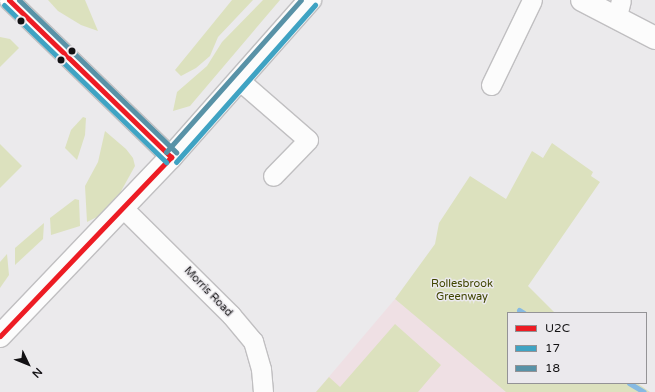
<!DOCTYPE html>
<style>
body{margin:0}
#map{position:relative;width:655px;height:392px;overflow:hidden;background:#ebeaec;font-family:"Varela Round",sans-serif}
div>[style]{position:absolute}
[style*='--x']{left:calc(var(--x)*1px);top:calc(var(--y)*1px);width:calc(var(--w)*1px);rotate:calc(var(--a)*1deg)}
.education>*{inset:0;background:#efe0e4}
.green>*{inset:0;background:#dce1be}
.stream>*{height:5px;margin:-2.5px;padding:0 2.5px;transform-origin:2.5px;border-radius:2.5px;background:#87bae2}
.roads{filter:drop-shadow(1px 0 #c0bfc1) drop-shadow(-1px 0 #c0bfc1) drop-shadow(0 1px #c0bfc1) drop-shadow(0 -1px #c0bfc1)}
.minor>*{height:19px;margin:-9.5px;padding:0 9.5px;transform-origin:9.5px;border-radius:9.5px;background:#fcfcfc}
.tertiary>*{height:22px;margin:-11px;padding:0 11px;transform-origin:11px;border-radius:11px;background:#fcfcfc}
.bus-1>*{height:5px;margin:-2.5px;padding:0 2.5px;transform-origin:2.5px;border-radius:2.5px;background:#ed1c24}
.bus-2>*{height:5px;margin:-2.5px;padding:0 2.5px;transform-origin:2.5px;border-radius:2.5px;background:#3fa3c3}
.bus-3>*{height:5px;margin:-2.5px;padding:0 2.5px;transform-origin:2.5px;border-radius:2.5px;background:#5892a7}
.dots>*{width:11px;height:11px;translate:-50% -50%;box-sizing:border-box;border:2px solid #ebe9ed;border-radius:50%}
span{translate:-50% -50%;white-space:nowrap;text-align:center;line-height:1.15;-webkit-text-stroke:3px #ebe9ed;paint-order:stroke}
.park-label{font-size:11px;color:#404501}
.street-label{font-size:11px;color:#121113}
.legend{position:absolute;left:507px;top:312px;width:140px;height:72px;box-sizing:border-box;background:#ebe9ed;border:1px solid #949396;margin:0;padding:5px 7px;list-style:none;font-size:12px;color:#121113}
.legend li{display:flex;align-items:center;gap:8px;height:20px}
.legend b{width:20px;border:1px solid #949396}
.north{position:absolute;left:8px;top:344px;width:40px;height:40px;-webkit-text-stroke:3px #ebe9ed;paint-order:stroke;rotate:133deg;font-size:11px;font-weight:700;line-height:16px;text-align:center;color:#121113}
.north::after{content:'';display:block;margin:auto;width:14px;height:18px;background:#121113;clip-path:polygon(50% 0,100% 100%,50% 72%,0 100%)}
</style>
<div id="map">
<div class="education">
<i style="clip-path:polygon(395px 299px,512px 392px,316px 392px)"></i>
</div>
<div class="green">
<i style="clip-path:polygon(48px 0,85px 0,98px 31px,81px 25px,58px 11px)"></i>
<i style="clip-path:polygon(232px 0,253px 0,218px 37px,210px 56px,196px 68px,181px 76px,175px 70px)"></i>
<i style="clip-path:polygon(263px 0,280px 0,190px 106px,173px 111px,177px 92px,207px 66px,222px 42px)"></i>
<i style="clip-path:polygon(0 37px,10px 39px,19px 48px,0 67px)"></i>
<i style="clip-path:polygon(83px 117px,86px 118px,85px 135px,77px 160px,65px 148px,71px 130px)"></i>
<i style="clip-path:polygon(105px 131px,126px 149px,133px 158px,135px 166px,120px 193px,97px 217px,87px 222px,85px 186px,98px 162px)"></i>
<i style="clip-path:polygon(552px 143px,593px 172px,591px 176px,600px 182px,528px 286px,555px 313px,508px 313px,508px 383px,637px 383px,650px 392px,506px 392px,395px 299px,435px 244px,439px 223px,470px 176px,506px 199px,532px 151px,543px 158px)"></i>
<i style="clip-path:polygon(0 144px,22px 166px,0 188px)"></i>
<i style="clip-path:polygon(75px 199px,79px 200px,80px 226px,51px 235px,50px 218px)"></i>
<i style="clip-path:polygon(44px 223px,43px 239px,15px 265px,15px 248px)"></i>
<i style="clip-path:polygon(7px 254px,9px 275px,0 288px,0 262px)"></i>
<i style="clip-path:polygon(395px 324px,441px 365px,418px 392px,316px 392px,329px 377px,340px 387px)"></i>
</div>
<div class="stream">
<i style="--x:519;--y:310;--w:6;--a:31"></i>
<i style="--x:629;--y:383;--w:17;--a:31"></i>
</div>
<div class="roads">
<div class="minor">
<i style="--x:9;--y:0;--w:226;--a:44.1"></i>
<i style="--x:617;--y:16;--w:16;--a:-76"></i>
<i style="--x:239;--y:80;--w:91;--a:41"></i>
<i style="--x:308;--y:140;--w:50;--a:134.2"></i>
<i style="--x:491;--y:85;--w:94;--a:-64.2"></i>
<i style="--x:123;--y:208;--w:152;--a:44.7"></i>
<i style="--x:231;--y:315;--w:34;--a:50"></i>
<i style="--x:253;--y:341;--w:29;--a:74"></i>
<i style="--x:261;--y:369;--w:23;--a:85"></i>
</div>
<div class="tertiary">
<i style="--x:582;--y:0;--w:82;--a:27.5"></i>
<i style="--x:0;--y:336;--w:248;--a:-46.3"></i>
<i style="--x:171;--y:157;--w:210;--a:-48.5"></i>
</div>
</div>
<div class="bus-1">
<i style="--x:9;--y:0;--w:226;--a:44.1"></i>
<i style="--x:0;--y:336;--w:248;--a:-46.3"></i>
</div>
<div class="bus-2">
<i style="--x:4;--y:5;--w:226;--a:44.1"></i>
<i style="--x:176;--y:162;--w:210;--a:-48.5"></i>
</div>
<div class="bus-3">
<i style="--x:19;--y:0;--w:219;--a:44.1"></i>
<i style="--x:166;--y:152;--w:203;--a:-48.4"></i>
</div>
<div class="dots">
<i style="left:21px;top:21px;background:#121113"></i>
<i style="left:72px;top:51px;background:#121113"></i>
<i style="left:61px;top:60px;background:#121113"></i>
</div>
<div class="park-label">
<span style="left:462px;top:291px">Rollesbrook<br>Greenway</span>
</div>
<div class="street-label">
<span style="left:208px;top:292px;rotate:46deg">Morris Road</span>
</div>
<ul class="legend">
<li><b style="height:5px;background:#ed1c24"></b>U2C</li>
<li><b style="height:5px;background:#3fa3c3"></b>17</li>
<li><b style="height:5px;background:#5892a7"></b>18</li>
</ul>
<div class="north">N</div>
</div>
